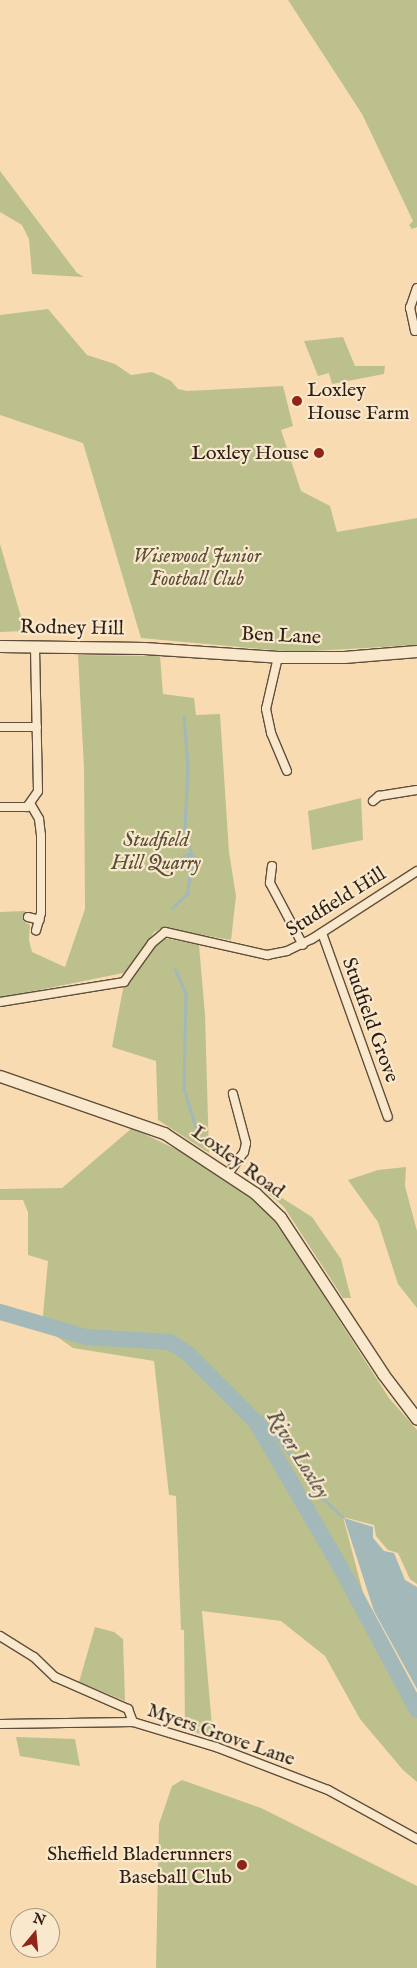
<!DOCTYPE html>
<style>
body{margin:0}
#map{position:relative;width:417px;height:1968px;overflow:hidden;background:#f8dbb1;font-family:"IM FELL English",serif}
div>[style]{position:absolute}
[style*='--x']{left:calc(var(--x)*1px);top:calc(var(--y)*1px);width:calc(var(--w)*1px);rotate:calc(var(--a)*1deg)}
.green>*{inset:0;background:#bcc08d}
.water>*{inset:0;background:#a3b8b8}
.round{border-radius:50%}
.stream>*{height:2.5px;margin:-1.25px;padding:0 1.25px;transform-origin:1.25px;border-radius:1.25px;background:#a3b8b8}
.river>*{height:16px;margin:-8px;padding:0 8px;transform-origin:8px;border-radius:8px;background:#a3b8b8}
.roads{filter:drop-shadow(1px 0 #5f4e3c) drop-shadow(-1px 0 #5f4e3c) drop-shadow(0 1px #5f4e3c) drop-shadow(0 -1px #5f4e3c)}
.street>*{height:8px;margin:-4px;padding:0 4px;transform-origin:4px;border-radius:4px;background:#fae8cc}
.secondary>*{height:11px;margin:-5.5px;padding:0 5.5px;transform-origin:5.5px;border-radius:5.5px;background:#fae8cc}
.dots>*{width:14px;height:14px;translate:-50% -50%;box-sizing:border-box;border:2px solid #fae8cc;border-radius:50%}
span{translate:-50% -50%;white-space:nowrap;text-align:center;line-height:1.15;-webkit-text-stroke:4.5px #fae8cc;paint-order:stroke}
.poi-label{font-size:20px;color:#2c1f15}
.left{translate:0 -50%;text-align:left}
.right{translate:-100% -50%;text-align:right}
.park-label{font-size:20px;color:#574f39;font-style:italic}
.street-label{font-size:20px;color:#2c1f15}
.water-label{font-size:21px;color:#504d46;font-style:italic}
.north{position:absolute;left:10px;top:1908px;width:50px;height:50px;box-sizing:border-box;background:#fae8cc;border:1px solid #a89883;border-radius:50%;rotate:17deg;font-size:14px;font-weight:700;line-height:20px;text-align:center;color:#2c1f15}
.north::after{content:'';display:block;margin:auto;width:18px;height:22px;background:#8f2418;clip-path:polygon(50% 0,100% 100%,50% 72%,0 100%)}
</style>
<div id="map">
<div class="green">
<i style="clip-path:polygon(288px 0,417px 0,417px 227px,412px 229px,409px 225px,413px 221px,362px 114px)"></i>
<i style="clip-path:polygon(0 171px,77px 273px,84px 277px,32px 274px,29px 239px,22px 225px,0 212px)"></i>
<i style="clip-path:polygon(48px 309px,87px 355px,115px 364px,131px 375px,152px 372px,171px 381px,178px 389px,187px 391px,283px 386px,293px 426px,281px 430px,301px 491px,330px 506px,337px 532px,417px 518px,417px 645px,295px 652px,141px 638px,83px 443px,0 415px,0 315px)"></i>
<i style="clip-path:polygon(343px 337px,355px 366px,385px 366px,384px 374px,332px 384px,329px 373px,318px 376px,304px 341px)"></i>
<i style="clip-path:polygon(0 544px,25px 631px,0 632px)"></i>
<i style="clip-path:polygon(78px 655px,160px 656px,163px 694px,194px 698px,196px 715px,220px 714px,229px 852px,236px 896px,231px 940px,162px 928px,154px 932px,128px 972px,0 998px,0 912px,25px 911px,23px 921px,30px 925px,29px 940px,32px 952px,65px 967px,85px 909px,84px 768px)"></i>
<i style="clip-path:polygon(361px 798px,363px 840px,312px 850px,308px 811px)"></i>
<i style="clip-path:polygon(164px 938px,199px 945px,205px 1015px,209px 1153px,158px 1120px,156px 1061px,112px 1047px,124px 984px,154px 945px)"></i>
<i style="clip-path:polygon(132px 1128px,190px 1156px,244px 1192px,275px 1220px,389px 1398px,417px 1430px,417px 1584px,410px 1579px,398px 1553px,388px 1550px,376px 1536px,374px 1525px,343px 1517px,369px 1615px,417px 1699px,417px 1782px,403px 1770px,360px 1719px,325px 1656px,281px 1621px,202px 1611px,213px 1738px,185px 1729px,184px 1630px,181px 1630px,176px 1496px,169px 1495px,154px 1361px,73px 1348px,42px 1326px,48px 1261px,28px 1255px,28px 1212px,23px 1200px,0 1200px,0 1189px,62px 1188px)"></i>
<i style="clip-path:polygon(406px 1167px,405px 1186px,417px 1231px,417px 1308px,398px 1284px,378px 1222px,348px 1180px,378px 1170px)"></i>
<i style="clip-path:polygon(260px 1184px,312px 1217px,341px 1259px,351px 1298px,343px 1298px,284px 1207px,258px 1185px)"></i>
<i style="clip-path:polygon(95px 1627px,114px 1632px,123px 1639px,125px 1701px,79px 1682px)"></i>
<i style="clip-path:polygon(16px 1737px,75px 1739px,80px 1766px,20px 1756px)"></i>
<i style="clip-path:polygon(182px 1780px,261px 1808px,417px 1886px,417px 1968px,156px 1968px,159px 1824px,172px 1786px)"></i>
</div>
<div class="water">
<i class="round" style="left:180px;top:853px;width:18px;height:18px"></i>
<i style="clip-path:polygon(344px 1518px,373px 1527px,373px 1538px,384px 1551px,394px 1553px,405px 1580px,417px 1587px,417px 1689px,374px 1611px)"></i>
</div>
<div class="stream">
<i style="--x:184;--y:716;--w:51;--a:85.5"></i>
<i style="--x:188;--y:767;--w:62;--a:92.8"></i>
<i style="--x:185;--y:829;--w:24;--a:75"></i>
<i style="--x:172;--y:908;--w:21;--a:-43"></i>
<i style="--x:187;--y:894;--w:21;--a:-82"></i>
<i style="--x:175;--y:969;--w:27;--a:66"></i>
<i style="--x:186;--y:994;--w:94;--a:91.2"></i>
<i style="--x:184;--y:1088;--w:48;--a:73.1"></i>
<i style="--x:256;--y:1422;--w:8;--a:-40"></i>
<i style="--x:262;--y:1417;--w:101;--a:53.5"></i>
<i style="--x:322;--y:1498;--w:28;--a:42"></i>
<i style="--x:410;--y:1697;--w:6;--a:-31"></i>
</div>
<div class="river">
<i style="--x:0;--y:1312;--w:90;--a:16.2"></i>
<i style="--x:86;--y:1337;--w:84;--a:3.4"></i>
<i style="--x:170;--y:1342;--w:20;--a:33"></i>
<i style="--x:187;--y:1353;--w:98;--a:45"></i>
<i style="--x:256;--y:1422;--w:171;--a:59.8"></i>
<i style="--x:342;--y:1570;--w:159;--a:61.8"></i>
</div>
<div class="roads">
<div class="street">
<i style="--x:415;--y:331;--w:24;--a:-102"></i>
<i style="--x:410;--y:308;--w:21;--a:-71"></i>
<i style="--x:278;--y:657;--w:53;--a:103"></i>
<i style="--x:266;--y:709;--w:25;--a:78"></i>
<i style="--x:271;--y:733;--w:41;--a:67.2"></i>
<i style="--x:0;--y:727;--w:37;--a:0"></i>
<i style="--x:373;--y:801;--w:8;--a:-40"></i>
<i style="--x:379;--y:796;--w:38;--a:-9"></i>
<i style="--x:31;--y:805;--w:16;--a:60"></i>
<i style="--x:39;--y:819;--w:16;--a:83"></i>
<i style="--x:41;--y:835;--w:78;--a:90"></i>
<i style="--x:41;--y:913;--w:18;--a:106"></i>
<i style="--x:0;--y:807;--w:27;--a:0"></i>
<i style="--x:27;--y:807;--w:19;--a:-55"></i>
<i style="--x:38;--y:791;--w:144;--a:-91.2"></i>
<i style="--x:272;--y:866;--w:17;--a:97"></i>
<i style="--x:270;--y:883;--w:70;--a:62"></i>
<i style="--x:28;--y:917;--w:12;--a:14"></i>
<i style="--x:322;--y:933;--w:195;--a:70.3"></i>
<i style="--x:0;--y:1002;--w:126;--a:-9.2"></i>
<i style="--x:124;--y:982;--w:48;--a:-54.3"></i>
<i style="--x:152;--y:943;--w:17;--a:-40"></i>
<i style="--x:165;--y:932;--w:105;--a:12.7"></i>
<i style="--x:267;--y:955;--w:20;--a:-11"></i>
<i style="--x:287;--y:951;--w:28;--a:-26"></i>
<i style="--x:312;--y:939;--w:125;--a:-32.9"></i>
<i style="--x:228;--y:1174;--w:27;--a:-54"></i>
<i style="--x:244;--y:1152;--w:9;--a:-77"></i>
<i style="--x:246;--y:1143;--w:51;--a:-104.9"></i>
<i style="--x:0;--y:1636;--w:40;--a:32"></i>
<i style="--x:34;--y:1657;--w:29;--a:44"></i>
<i style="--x:55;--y:1677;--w:80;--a:23.7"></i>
<i style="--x:128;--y:1709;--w:14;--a:69"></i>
<i style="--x:0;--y:1724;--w:133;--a:-0.9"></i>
<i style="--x:133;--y:1722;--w:87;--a:16.8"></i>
<i style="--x:216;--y:1747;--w:120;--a:21"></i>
<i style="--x:328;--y:1790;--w:102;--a:28.8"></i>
</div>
<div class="secondary">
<i style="--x:0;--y:646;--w:144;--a:0.8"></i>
<i style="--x:144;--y:648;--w:134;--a:3.8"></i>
<i style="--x:278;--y:657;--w:66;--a:0"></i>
<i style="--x:344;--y:657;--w:73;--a:-4.7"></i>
<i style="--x:0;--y:1076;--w:174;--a:19.2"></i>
<i style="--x:164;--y:1133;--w:109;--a:33.4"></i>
<i style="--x:255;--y:1193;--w:35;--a:44"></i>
<i style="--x:280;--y:1217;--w:188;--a:56.7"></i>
<i style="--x:383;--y:1374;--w:56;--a:52.9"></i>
</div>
</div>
<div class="dots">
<i style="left:297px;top:401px;background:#8f2418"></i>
<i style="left:319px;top:453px;background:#8f2418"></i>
<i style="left:242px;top:1865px;background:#8f2418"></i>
</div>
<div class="poi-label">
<span class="left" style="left:307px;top:402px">Loxley<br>House Farm</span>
<span class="right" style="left:309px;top:453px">Loxley House</span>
<span class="right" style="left:232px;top:1866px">Sheffield Bladerunners<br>Baseball Club</span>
</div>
<div class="park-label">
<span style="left:197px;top:568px">Wisewood Junior<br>Football Club</span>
<span style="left:156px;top:852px">Studfield<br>Hill Quarry</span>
</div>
<div class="street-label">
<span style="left:72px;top:628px;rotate:1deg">Rodney Hill</span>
<span style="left:281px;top:636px;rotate:3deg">Ben Lane</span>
<span style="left:336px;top:902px;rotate:-32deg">Studfield Hill</span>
<span style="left:370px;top:1020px;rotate:70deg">Studfield Grove</span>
<span style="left:238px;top:1162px;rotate:36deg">Loxley Road</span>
<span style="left:221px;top:1735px;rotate:19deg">Myers Grove Lane</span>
</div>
<div class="water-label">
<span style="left:297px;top:1455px;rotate:58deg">River Loxley</span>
</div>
<div class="north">N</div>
</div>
